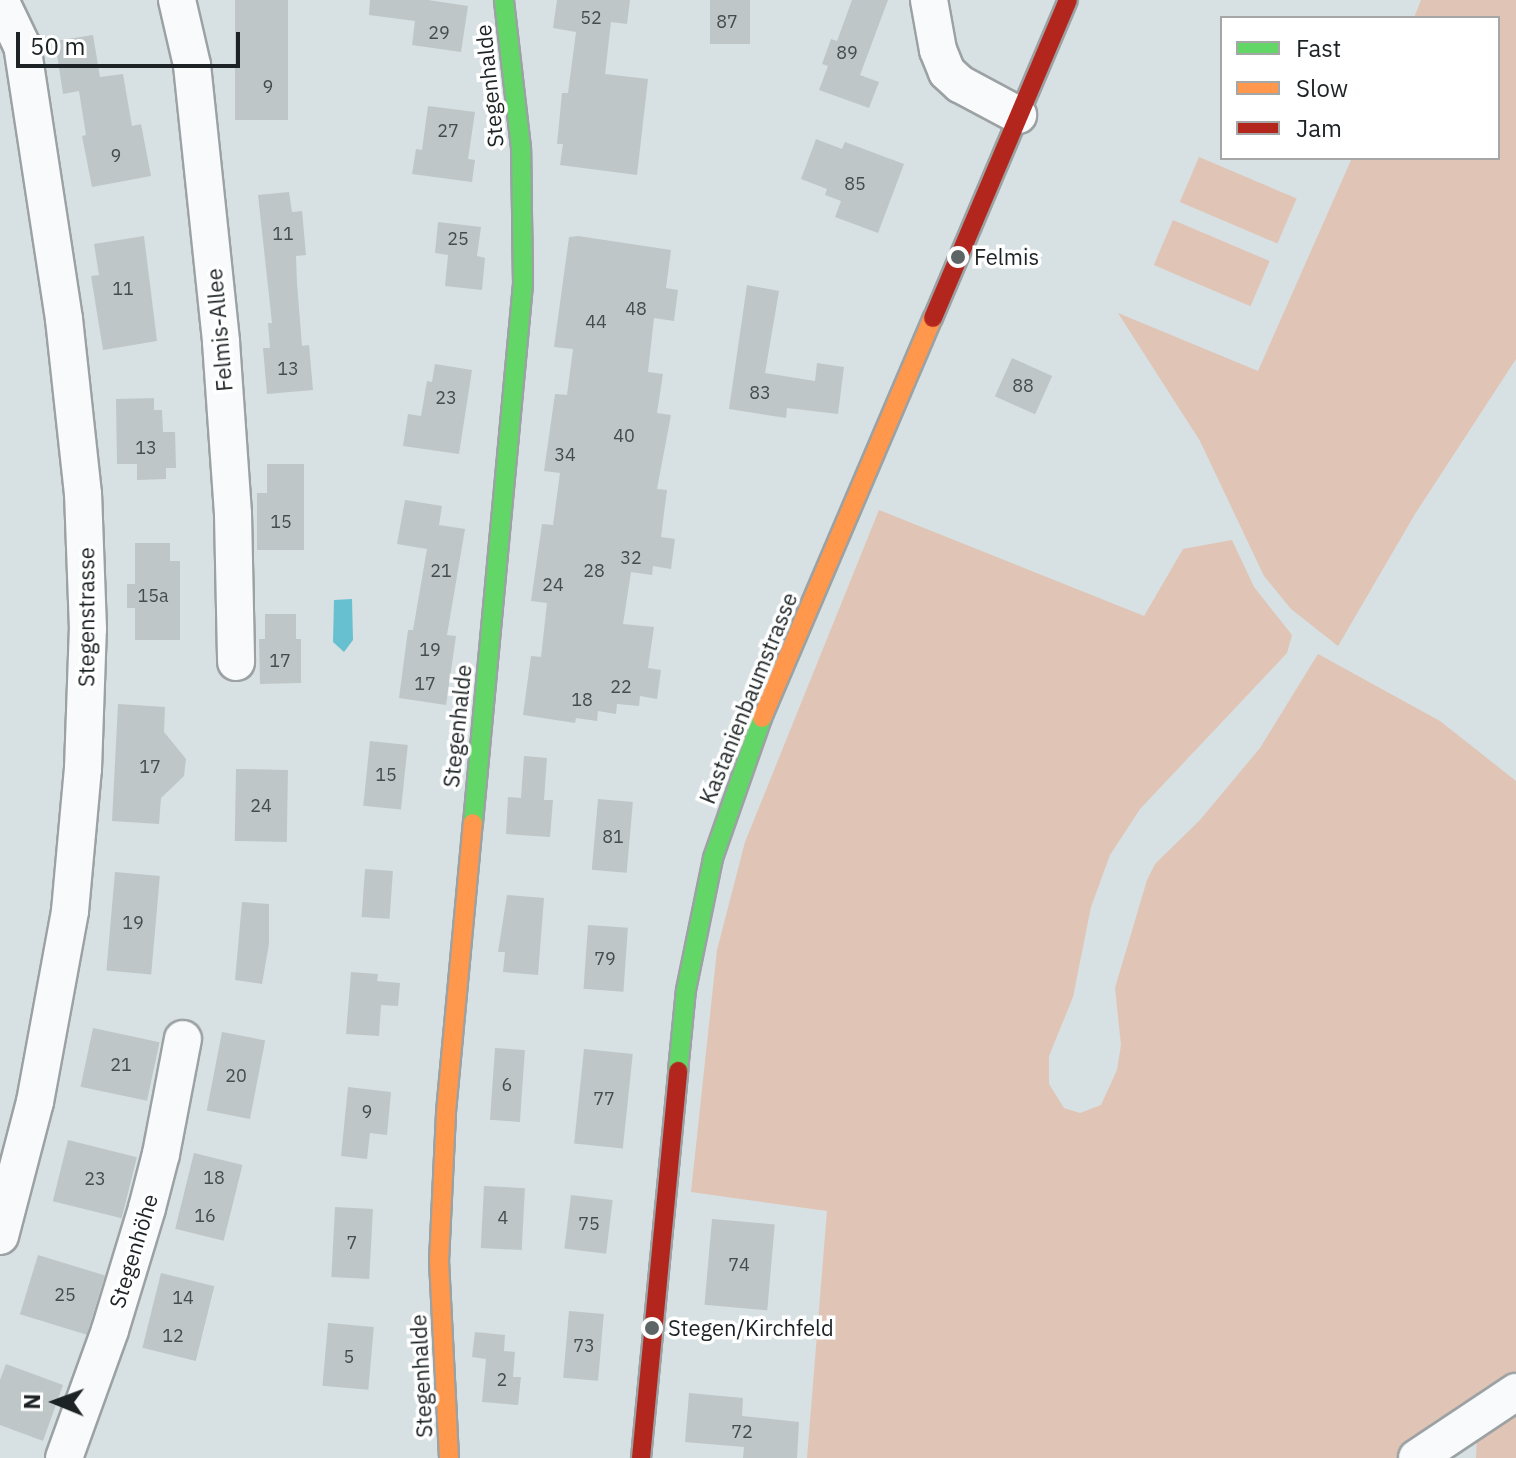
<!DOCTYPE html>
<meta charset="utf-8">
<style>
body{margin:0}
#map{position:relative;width:1516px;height:1458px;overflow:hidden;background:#d7e0e2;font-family:"IBM Plex Sans",sans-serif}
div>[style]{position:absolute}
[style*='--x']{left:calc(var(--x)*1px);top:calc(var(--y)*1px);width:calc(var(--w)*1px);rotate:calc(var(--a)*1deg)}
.green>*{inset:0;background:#e0c4b6;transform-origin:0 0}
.water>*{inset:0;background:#66c0d0}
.building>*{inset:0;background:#bfc6c8;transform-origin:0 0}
.roads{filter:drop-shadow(2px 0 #9ca2a3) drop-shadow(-2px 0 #9ca2a3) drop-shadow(0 2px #9ca2a3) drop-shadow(0 -2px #9ca2a3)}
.street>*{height:36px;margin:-18px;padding:0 18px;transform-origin:18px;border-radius:18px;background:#f9fafb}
.fast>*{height:18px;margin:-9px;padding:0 9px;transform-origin:9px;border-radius:9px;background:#63d668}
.slow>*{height:18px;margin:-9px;padding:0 9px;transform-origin:9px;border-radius:9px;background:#ff974d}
.jam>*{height:18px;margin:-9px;padding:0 9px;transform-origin:9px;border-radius:9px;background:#b3261e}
.dots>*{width:22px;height:22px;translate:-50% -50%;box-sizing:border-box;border:4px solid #fff;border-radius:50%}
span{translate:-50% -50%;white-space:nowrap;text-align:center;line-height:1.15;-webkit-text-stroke:7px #fff;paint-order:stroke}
.number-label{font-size:18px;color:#464c4d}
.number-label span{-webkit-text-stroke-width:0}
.street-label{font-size:22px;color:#1d2324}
.poi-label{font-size:22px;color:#1d2324}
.left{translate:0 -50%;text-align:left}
.legend{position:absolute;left:1220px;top:16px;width:280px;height:144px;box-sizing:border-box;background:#fff;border:2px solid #a5a7a7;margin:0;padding:10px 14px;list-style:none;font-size:24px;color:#1d2324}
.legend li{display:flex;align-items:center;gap:16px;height:40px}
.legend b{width:40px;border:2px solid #a5a7a7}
.north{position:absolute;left:16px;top:1362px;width:80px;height:80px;-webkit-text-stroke:6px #fff;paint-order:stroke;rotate:271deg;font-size:22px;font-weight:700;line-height:32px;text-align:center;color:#1d2324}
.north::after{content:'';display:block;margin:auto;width:28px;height:36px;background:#1d2324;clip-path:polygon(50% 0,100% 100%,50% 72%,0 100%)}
.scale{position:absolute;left:16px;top:32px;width:224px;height:36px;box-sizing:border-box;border:4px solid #1d2324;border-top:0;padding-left:10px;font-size:24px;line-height:28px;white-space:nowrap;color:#1d2324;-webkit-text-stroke:6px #fff;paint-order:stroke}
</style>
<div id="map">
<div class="green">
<i style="clip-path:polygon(1421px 0,1516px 0,1516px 359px,1415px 514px,1338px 646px,1291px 609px,1264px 576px,1200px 441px,1118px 313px,1258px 371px,1352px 158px,1498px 158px,1498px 18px,1414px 18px)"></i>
<i style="left:1199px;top:157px;width:106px;height:49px;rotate:23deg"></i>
<i style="left:1173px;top:220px;width:105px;height:49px;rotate:23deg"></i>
<i style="clip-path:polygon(879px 510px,1144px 616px,1183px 549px,1232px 540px,1254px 587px,1292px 635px,1287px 653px,1140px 809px,1110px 855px,1091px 907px,1073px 997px,1049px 1056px,1049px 1084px,1064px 1108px,1080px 1113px,1101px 1105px,1117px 1070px,1121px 1045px,1115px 988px,1147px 880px,1155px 864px,1200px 820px,1260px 748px,1318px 654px,1440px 721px,1516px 781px,1516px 1384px,1406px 1458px,807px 1458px,827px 1211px,691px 1192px,717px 950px,745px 842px)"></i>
<i style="clip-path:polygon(1516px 1406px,1516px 1458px,1476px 1458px,1477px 1434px)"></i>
</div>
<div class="water">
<i style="clip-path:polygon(352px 599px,353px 640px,344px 652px,333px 642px,334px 600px)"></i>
</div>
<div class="building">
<i style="left:235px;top:0;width:53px;height:120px"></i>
<i style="clip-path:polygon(370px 0,428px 0,468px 6px,461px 52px,412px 45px,415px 21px,369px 15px)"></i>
<i style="clip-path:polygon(557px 0,630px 0,627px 24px,611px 22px,605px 74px,648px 79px,637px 175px,560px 165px,563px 144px,557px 144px,562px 93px,568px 93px,576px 32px,553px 28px)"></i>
<i style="left:710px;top:0;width:40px;height:44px"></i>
<i style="clip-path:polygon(852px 0,888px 0,860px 75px,879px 82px,869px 108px,819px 90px,828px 66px,822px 64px,831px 39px,837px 41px)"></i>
<i style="clip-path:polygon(93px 35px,100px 77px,123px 74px,132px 126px,141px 124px,151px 176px,92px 187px,82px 136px,86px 135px,79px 91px,63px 94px,55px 41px)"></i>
<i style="clip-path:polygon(428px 106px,475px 112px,468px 159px,475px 160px,472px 182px,412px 174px,416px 149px,422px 150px)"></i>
<i style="clip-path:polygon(816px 139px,842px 149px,845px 142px,904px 164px,878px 233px,835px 217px,841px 201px,825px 195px,827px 189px,801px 179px)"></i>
<i style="clip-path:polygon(289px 192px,292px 212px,302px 211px,306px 255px,296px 256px,297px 283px,302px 346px,309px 345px,313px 390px,267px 394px,263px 348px,270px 348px,268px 323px,272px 323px,258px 195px)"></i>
<i style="clip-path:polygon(438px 222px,481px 227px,477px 256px,485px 258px,482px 290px,445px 286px,448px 255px,435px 253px)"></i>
<i style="clip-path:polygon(144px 236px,157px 341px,103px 350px,91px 276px,99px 275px,94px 244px)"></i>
<i style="clip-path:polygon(578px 236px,671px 250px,666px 288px,678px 290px,674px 321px,654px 318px,648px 372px,663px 374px,657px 413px,671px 415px,657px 489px,667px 490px,661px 537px,675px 539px,671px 569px,653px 566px,652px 575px,631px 572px,623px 624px,654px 627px,648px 668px,661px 670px,657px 699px,640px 696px,639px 706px,617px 704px,616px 714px,598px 711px,597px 721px,576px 718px,575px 723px,523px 715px,531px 656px,541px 657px,547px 603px,531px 601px,542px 524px,553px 525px,560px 473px,544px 471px,555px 394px,567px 395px,573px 349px,554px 347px,569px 237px)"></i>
<i style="clip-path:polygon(747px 285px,779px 291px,765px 373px,815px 381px,817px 363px,844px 367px,838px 414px,787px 408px,786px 418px,729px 409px)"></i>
<i style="left:1012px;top:358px;width:44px;height:42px;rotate:24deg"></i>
<i style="clip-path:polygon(435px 364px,472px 370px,459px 454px,403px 446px,408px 414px,421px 416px,427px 381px,432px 382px)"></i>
<i style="clip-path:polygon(154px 398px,154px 410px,162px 410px,163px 432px,175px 432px,176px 468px,166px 468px,166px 479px,137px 480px,137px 464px,117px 464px,116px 399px)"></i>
<i style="clip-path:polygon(267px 464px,304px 464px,304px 550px,257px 550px,257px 493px,267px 493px)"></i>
<i style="clip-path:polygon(405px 500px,442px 506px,439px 525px,465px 529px,447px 635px,456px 636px,446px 705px,399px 698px,408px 630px,413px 630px,427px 549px,397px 544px)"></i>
<i style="clip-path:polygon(135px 543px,170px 543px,170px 561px,180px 561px,180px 640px,135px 640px,135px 608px,127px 608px,127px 584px,135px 584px)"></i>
<i style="clip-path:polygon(265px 614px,296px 614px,296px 639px,301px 639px,301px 683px,260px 684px,259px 639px,265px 639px)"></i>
<i style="clip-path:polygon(118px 704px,165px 707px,164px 732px,186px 759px,184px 776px,161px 798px,159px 824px,112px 821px)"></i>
<i style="left:370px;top:741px;width:38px;height:65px;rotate:6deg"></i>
<i style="clip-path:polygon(524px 756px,547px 758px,544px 800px,553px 800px,550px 837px,506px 834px,508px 797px,521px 798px)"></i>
<i style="left:236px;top:769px;width:52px;height:72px;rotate:1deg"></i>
<i style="left:598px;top:799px;width:35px;height:71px;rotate:5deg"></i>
<i style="left:365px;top:869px;width:28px;height:48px;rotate:4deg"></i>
<i style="left:115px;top:872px;width:45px;height:99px;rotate:5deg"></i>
<i style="clip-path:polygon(507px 895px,544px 898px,538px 975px,503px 972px,505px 952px,498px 952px)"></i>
<i style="clip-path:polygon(242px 902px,269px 904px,269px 944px,262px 984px,235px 980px)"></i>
<i style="left:588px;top:925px;width:40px;height:64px;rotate:4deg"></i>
<i style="clip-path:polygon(351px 972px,378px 974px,377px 981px,400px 983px,398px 1006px,381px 1005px,379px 1036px,346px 1034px)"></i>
<i style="left:93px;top:1028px;width:68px;height:60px;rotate:12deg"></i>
<i style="left:222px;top:1032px;width:44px;height:80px;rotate:11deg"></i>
<i style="left:495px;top:1048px;width:30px;height:72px;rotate:4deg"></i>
<i style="left:584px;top:1049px;width:49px;height:95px;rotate:6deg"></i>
<i style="clip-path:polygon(348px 1087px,391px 1092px,387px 1135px,370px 1133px,367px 1159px,341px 1156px)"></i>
<i style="left:68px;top:1140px;width:71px;height:63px;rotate:14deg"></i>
<i style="left:194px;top:1153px;width:50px;height:78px;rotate:14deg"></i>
<i style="left:484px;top:1186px;width:41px;height:62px;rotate:3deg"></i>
<i style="left:571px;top:1195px;width:42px;height:54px;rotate:7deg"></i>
<i style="left:335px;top:1207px;width:38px;height:70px;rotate:3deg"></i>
<i style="left:712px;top:1219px;width:63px;height:86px;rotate:5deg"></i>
<i style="left:38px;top:1255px;width:70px;height:62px;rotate:17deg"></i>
<i style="left:161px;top:1273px;width:55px;height:77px;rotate:14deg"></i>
<i style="left:569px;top:1311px;width:35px;height:67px;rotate:5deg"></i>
<i style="left:328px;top:1323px;width:46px;height:63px;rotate:5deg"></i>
<i style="clip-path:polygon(475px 1332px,505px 1335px,504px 1351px,515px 1352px,513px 1377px,521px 1377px,518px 1405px,482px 1402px,486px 1359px,472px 1357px)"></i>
<i style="clip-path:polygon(6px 1364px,63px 1385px,43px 1441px,0 1425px,0 1380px)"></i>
<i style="clip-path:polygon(689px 1393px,743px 1398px,742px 1416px,799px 1422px,797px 1458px,743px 1458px,744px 1447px,685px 1442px)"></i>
</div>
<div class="roads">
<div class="street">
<i style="--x:177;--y:0;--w:67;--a:77"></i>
<i style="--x:192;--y:65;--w:279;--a:84"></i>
<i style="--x:221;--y:342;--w:172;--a:86"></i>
<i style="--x:233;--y:514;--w:148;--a:88.8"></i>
<i style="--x:929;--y:0;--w:51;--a:79.8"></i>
<i style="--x:938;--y:50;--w:24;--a:68"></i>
<i style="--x:947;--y:72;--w:18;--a:43"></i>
<i style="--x:960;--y:84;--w:66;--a:28.1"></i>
<i style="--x:0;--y:1236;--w:138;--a:-75.4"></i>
<i style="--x:35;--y:1102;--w:194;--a:-79.6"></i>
<i style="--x:70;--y:911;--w:143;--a:-84.8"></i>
<i style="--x:83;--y:769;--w:140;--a:-88"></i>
<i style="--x:88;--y:629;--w:135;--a:-92.1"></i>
<i style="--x:83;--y:494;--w:176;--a:-96.2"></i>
<i style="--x:64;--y:319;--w:276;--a:-98.7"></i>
<i style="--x:22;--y:46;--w:51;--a:-115.6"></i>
<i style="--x:64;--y:1458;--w:136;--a:-70.2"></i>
<i style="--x:110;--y:1330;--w:127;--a:-73.1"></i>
<i style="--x:147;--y:1208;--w:56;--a:-75.5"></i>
<i style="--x:161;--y:1154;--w:117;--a:-79.2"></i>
<i style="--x:1417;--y:1458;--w:119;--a:-33.7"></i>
</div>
<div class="fast">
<i style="--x:473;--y:823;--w:541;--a:-84.7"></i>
<i style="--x:523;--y:284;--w:136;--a:-90.8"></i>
<i style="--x:521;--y:148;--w:149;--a:-96.6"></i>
<i style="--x:678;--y:1071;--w:81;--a:-84.4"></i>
<i style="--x:686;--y:990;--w:135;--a:-78.4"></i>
<i style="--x:713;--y:858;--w:148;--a:-70.7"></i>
</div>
<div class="slow">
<i style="--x:762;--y:718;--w:435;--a:-66.9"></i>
<i style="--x:449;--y:1458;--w:196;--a:-92.9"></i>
<i style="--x:439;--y:1262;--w:150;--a:-87.3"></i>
<i style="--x:446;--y:1112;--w:290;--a:-84.7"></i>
</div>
<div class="jam">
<i style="--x:933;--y:318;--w:345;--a:-67"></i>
<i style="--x:641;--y:1458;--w:389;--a:-84.5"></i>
</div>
</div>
<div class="dots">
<i style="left:958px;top:257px;background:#5e6566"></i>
<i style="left:652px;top:1328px;background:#5e6566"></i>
</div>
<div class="number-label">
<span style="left:591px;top:18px">52</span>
<span style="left:727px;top:22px">87</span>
<span style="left:439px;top:33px">29</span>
<span style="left:847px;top:53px">89</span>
<span style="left:268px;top:87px">9</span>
<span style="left:448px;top:131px">27</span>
<span style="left:116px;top:156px">9</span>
<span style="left:855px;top:184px">85</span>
<span style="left:283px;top:234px">11</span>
<span style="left:458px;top:239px">25</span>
<span style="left:123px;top:289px">11</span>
<span style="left:636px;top:309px">48</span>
<span style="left:596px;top:322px">44</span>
<span style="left:288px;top:369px">13</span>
<span style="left:1023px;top:386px">88</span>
<span style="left:760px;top:393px">83</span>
<span style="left:446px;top:398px">23</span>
<span style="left:624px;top:436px">40</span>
<span style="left:146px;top:448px">13</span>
<span style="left:565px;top:455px">34</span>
<span style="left:281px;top:522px">15</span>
<span style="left:631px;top:558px">32</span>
<span style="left:441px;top:571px">21</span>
<span style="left:594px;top:571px">28</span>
<span style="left:553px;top:585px">24</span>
<span style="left:153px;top:596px">15a</span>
<span style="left:430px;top:650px">19</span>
<span style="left:280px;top:661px">17</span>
<span style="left:425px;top:684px">17</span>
<span style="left:621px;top:687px">22</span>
<span style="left:582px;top:700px">18</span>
<span style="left:150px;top:767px">17</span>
<span style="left:386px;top:775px">15</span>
<span style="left:261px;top:806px">24</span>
<span style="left:613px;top:837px">81</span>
<span style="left:133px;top:923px">19</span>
<span style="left:605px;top:959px">79</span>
<span style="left:121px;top:1065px">21</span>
<span style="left:236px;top:1076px">20</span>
<span style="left:507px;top:1085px">6</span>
<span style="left:604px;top:1099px">77</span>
<span style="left:367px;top:1112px">9</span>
<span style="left:214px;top:1178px">18</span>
<span style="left:95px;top:1179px">23</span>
<span style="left:205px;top:1216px">16</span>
<span style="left:503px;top:1218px">4</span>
<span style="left:589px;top:1224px">75</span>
<span style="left:352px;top:1243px">7</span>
<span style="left:739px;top:1265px">74</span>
<span style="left:65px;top:1295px">25</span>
<span style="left:183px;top:1298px">14</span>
<span style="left:173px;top:1336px">12</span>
<span style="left:584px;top:1346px">73</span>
<span style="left:349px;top:1357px">5</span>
<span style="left:502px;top:1380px">2</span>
<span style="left:742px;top:1432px">72</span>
</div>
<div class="street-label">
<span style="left:489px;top:86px;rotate:-96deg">Stegenhalde</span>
<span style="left:219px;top:330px;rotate:-95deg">Felmis-Allee</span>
<span style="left:86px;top:617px;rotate:-90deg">Stegenstrasse</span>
<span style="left:748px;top:698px;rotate:-68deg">Kastanienbaumstrasse</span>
<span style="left:457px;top:726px;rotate:-84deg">Stegenhalde</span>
<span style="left:133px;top:1251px;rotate:-73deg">Stegenhöhe</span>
<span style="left:421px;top:1376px;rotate:-93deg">Stegenhalde</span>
</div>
<div class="poi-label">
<span class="left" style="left:974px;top:257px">Felmis</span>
<span class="left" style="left:668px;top:1328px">Stegen/Kirchfeld</span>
</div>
<ul class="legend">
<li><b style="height:10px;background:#63d668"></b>Fast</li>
<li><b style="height:10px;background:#ff974d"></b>Slow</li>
<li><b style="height:10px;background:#b3261e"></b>Jam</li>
</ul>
<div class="north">N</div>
<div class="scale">50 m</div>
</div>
